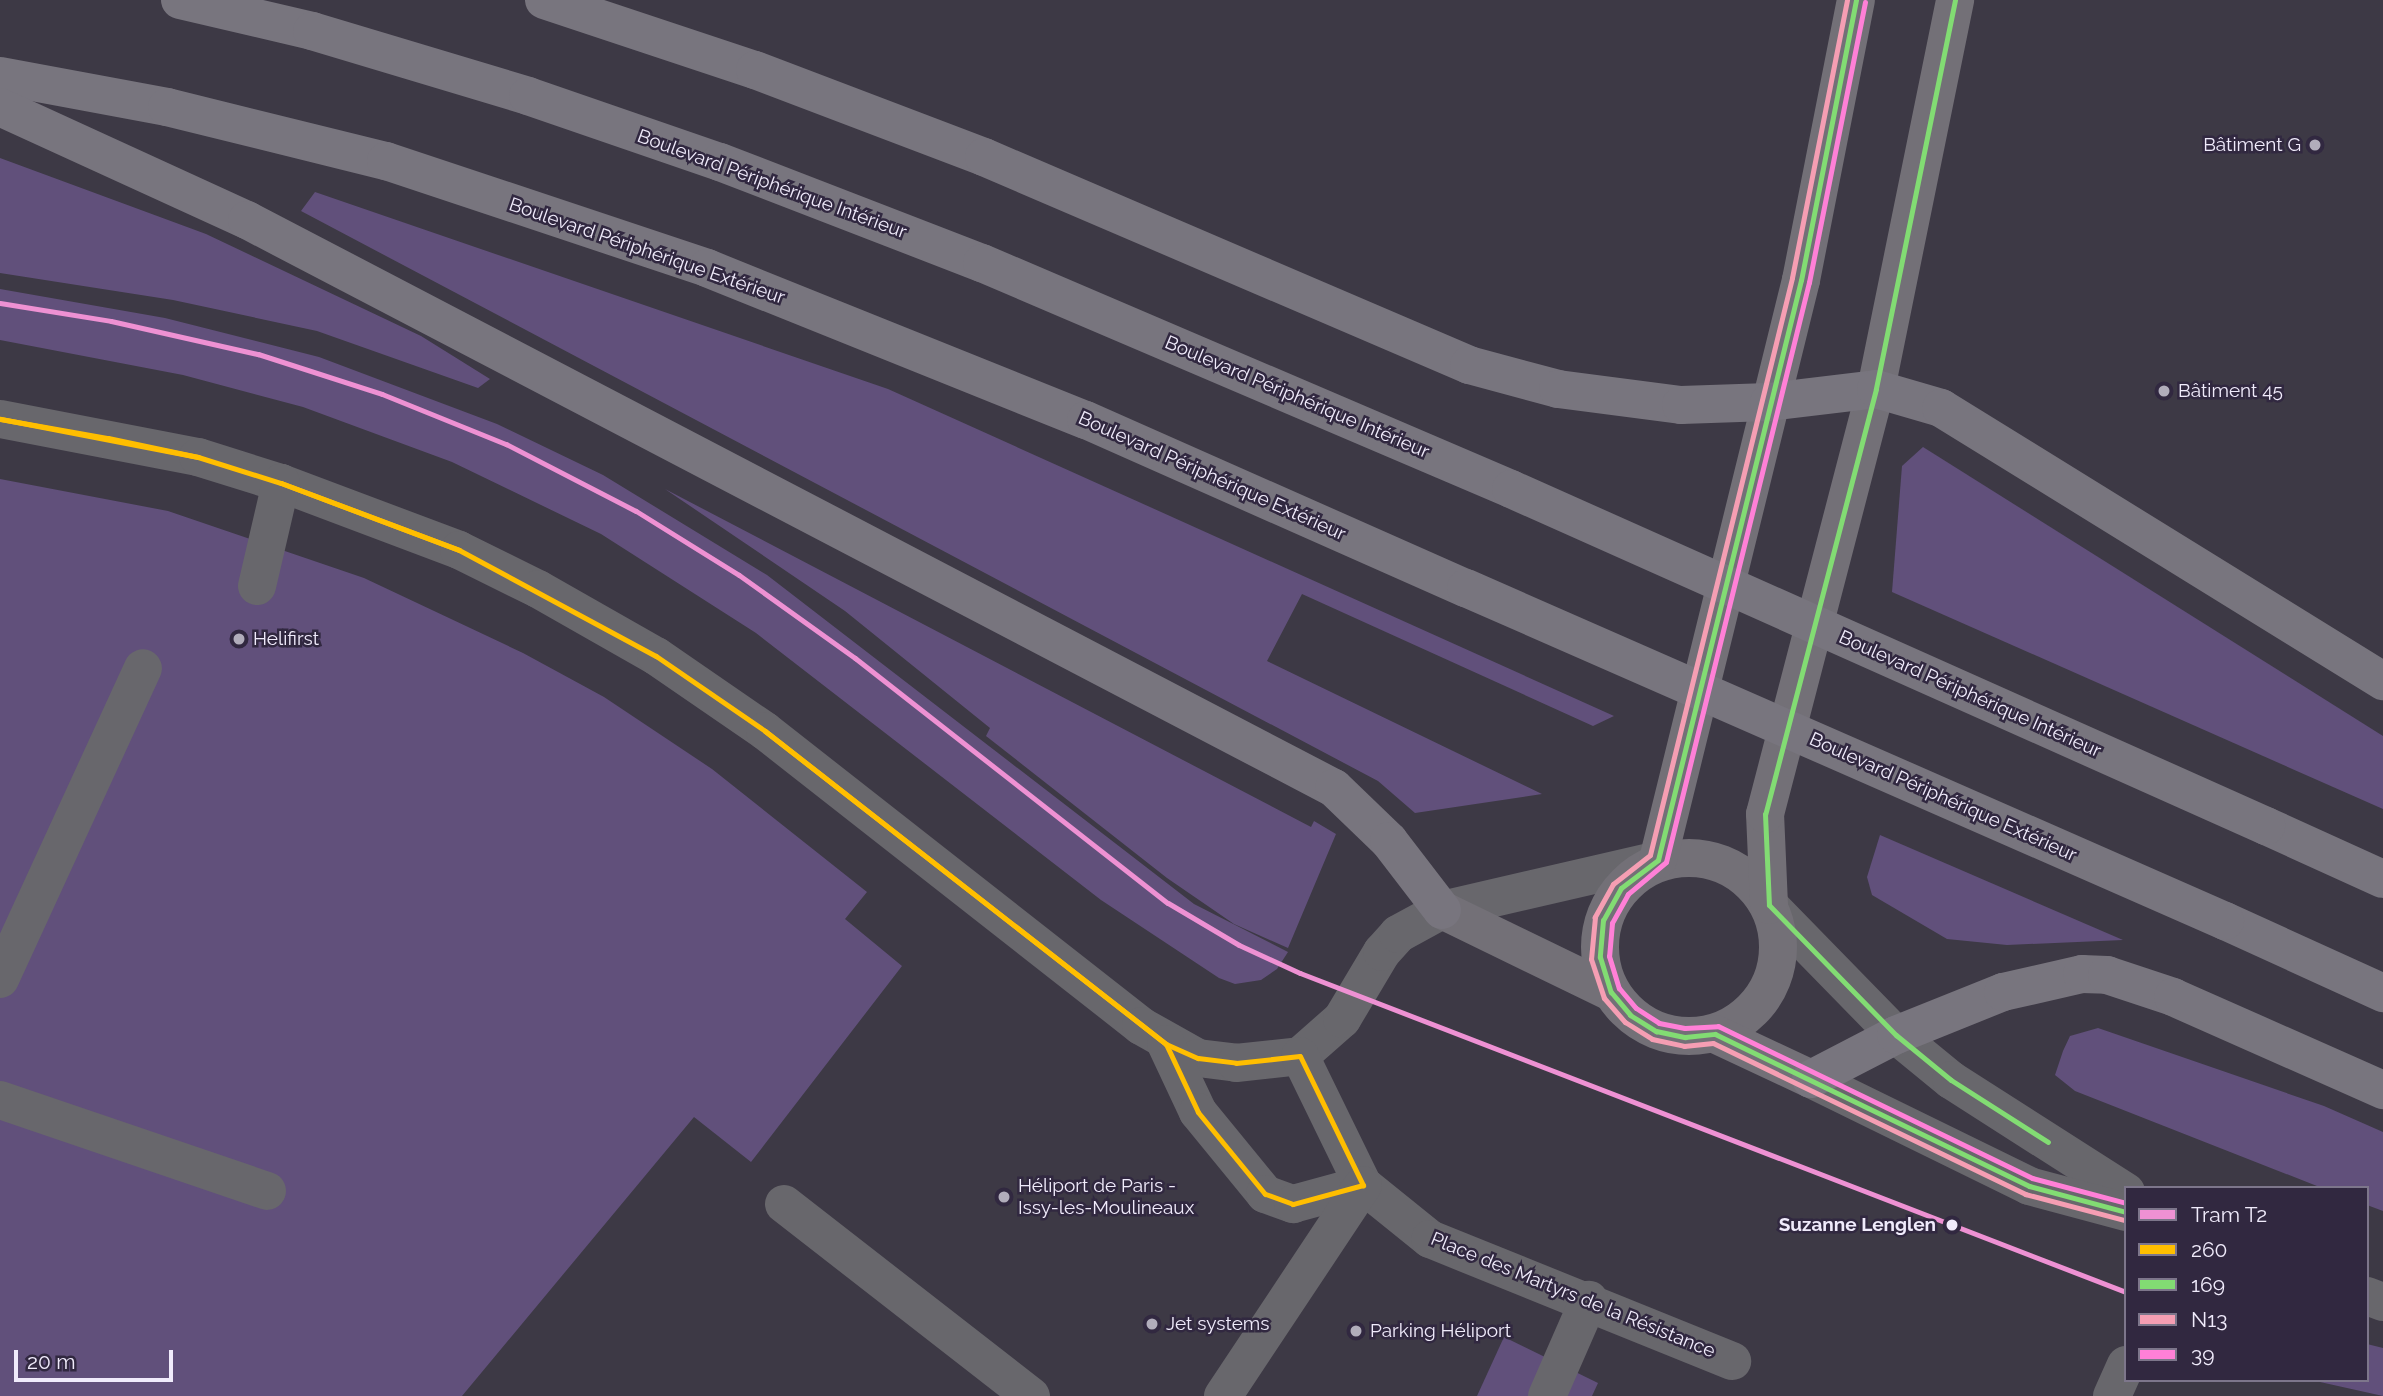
<!DOCTYPE html>
<meta charset="utf-8">
<style>
body{margin:0}
#map{position:relative;width:2383px;height:1396px;overflow:hidden;background:#3d3945;font-family:Raleway,sans-serif}
div>[style]{position:absolute}
[style*='--x']{left:calc(var(--x)*1px);top:calc(var(--y)*1px);width:calc(var(--w)*1px);rotate:calc(var(--a)*1deg)}
.green>*{inset:0;background:#61507b}
.minor>*{height:38px;margin:-19px;padding:0 19px;transform-origin:19px;border-radius:19px;background:#68676c}
.major>*{height:38px;margin:-19px;padding:0 19px;transform-origin:19px;border-radius:19px;background:#737077}
.major>.ring{margin:-19px;padding:0;box-sizing:content-box;background:none;border:38px solid #737077;border-radius:50%}
.highway>*{height:38px;margin:-19px;padding:0 19px;transform-origin:19px;border-radius:19px;background:#78757e}
.highway-bridge>*{height:38px;margin:-19px;padding:0 19px;transform-origin:19px;border-radius:19px;background:#78757e}
.bus-1>*{height:5px;margin:-2.5px;padding:0 2.5px;transform-origin:2.5px;border-radius:2.5px;background:#ffbe00}
.bus-2>*{height:5px;margin:-2.5px;padding:0 2.5px;transform-origin:2.5px;border-radius:2.5px;background:#82dc73}
.bus-3>*{height:5px;margin:-2.5px;padding:0 2.5px;transform-origin:2.5px;border-radius:2.5px;background:#f59eb3}
.bus-4>*{height:5px;margin:-2.5px;padding:0 2.5px;transform-origin:2.5px;border-radius:2.5px;background:#ff80d7}
.tram-1>*{height:5px;margin:-2.5px;padding:0 2.5px;transform-origin:2.5px;border-radius:2.5px;background:#ee91d3}
.dots>*{width:19px;height:19px;translate:-50% -50%;box-sizing:border-box;border:4px solid #312840;border-radius:50%}
span{translate:-50% -50%;white-space:nowrap;text-align:center;line-height:1.15;-webkit-text-stroke:5px #312840;paint-order:stroke}
.poi-label{font-size:19px;color:#f0ebfb}
.right{translate:-100% -50%;text-align:right}
.left{translate:0 -50%;text-align:left}
.street-label{font-size:19px;color:#f0ebfb}
.stop-label{font-size:19px;color:#f0ebfb;font-weight:700}
.legend{position:absolute;left:2124px;top:1186px;width:245px;height:196px;box-sizing:border-box;background:#312840;border:2px solid #7d768b;margin:0;padding:9px 12px;list-style:none;font-size:21px;color:#f0ebfb}
.legend li{display:flex;align-items:center;gap:14px;height:35px}
.legend b{width:35px;border:2px solid #7d768b}
.scale{position:absolute;left:14px;top:1350px;width:159px;height:32px;box-sizing:border-box;border:4px solid #f0ebfb;border-top:0;padding-left:9px;font-size:21px;line-height:24px;white-space:nowrap;color:#f0ebfb;-webkit-text-stroke:5px #312840;paint-order:stroke}
</style>
<div id="map">
<div class="green">
<i style="clip-path:polygon(0 158px,206px 234px,421px 336px,490px 379px,478px 388px,317px 331px,173px 300px,0 273px)"></i>
<i style="clip-path:polygon(315px 192px,888px 389px,1614px 716px,1593px 726px,1302px 594px,1267px 661px,1542px 794px,1415px 813px,1378px 781px,301px 211px)"></i>
<i style="clip-path:polygon(0 289px,165px 318px,319px 357px,497px 424px,603px 475px,767px 575px,1194px 904px,1288px 952px,1277px 969px,1261px 980px,1235px 984px,1219px 978px,1101px 900px,756px 633px,601px 534px,452px 462px,303px 407px,183px 375px,0 340px)"></i>
<i style="clip-path:polygon(1923px 447px,2383px 736px,2383px 809px,1892px 592px,1902px 466px)"></i>
<i style="clip-path:polygon(0 479px,168px 511px,364px 578px,523px 653px,604px 697px,712px 769px,867px 892px,845px 919px,902px 966px,751px 1162px,694px 1117px,462px 1396px,0 1396px)"></i>
<i style="clip-path:polygon(665px 489px,1311px 827px,1314px 821px,1336px 834px,1288px 948px,1234px 924px,1167px 878px,986px 736px,990px 728px,845px 611px)"></i>
<i style="clip-path:polygon(1880px 835px,2123px 940px,2007px 945px,1947px 939px,1872px 895px,1867px 877px)"></i>
<i style="clip-path:polygon(2098px 1028px,2324px 1106px,2383px 1132px,2383px 1211px,2367px 1205px,2367px 1188px,2322px 1188px,2075px 1091px,2055px 1075px,2063px 1051px,2070px 1036px)"></i>
<i style="clip-path:polygon(1504px 1337px,1598px 1383px,1592px 1396px,1477px 1396px)"></i>
<i style="clip-path:polygon(2367px 1344px,2383px 1348px,2383px 1396px,2311px 1380px,2367px 1380px)"></i>
</div>
<div class="minor">
<i style="--x:0;--y:419;--w:202;--a:10.9"></i>
<i style="--x:198;--y:457;--w:87;--a:17.4"></i>
<i style="--x:281;--y:483;--w:190;--a:20.6"></i>
<i style="--x:459;--y:550;--w:88;--a:26.3"></i>
<i style="--x:538;--y:589;--w:136;--a:29.6"></i>
<i style="--x:656;--y:656;--w:132;--a:34.5"></i>
<i style="--x:765;--y:731;--w:478;--a:38.1"></i>
<i style="--x:1141;--y:1026;--w:65;--a:29.3"></i>
<i style="--x:1198;--y:1058;--w:38;--a:7"></i>
<i style="--x:1236;--y:1063;--w:64;--a:-6.2"></i>
<i style="--x:1300;--y:1056;--w:56;--a:-41.4"></i>
<i style="--x:1342;--y:1019;--w:78;--a:-59.2"></i>
<i style="--x:1382;--y:952;--w:24;--a:-48"></i>
<i style="--x:1398;--y:934;--w:50;--a:-28.6"></i>
<i style="--x:1442;--y:910;--w:222;--a:-13"></i>
<i style="--x:257;--y:586;--w:106;--a:-76.9"></i>
<i style="--x:1769;--y:905;--w:182;--a:45.7"></i>
<i style="--x:1896;--y:1035;--w:71;--a:39.3"></i>
<i style="--x:1951;--y:1080;--w:208;--a:32.6"></i>
<i style="--x:0;--y:979;--w:342;--a:-65.3"></i>
<i style="--x:1166;--y:1044;--w:75;--a:64.8"></i>
<i style="--x:1198;--y:1112;--w:106;--a:50.7"></i>
<i style="--x:1265;--y:1194;--w:30;--a:20"></i>
<i style="--x:1293;--y:1204;--w:73;--a:-15.2"></i>
<i style="--x:1300;--y:1056;--w:144;--a:64"></i>
<i style="--x:1363;--y:1185;--w:86;--a:38.9"></i>
<i style="--x:1430;--y:1239;--w:326;--a:22"></i>
<i style="--x:1811;--y:1079;--w:243;--a:26.1"></i>
<i style="--x:2029;--y:1186;--w:100;--a:15"></i>
<i style="--x:0;--y:1100;--w:282;--a:18.8"></i>
<i style="--x:784;--y:1204;--w:313;--a:37.9"></i>
<i style="--x:2367;--y:1296;--w:17;--a:21"></i>
<i style="--x:1223;--y:1396;--w:253;--a:-56.4"></i>
<i style="--x:1547;--y:1396;--w:105;--a:-66.4"></i>
<i style="--x:2112;--y:1396;--w:34;--a:-66"></i>
</div>
<div class="major">
<i class="ring" style="left:1600px;top:858px;width:140px;height:140px"></i>
<i style="--x:1658;--y:860;--w:597;--a:-76.15"></i>
<i style="--x:1801;--y:280;--w:285;--a:-78.9"></i>
<i style="--x:1769;--y:905;--w:91;--a:-92.5"></i>
<i style="--x:1765;--y:814;--w:439;--a:-75.4"></i>
<i style="--x:1876;--y:389;--w:397;--a:-78.5"></i>
<i style="--x:1442;--y:910;--w:188;--a:25.9"></i>
<i style="--x:1715;--y:1034;--w:106;--a:25.1"></i>
</div>
<div class="highway">
<i style="--x:180;--y:0;--w:136;--a:13.2"></i>
<i style="--x:312;--y:31;--w:226;--a:16.7"></i>
<i style="--x:528;--y:96;--w:203;--a:19"></i>
<i style="--x:720;--y:162;--w:281;--a:21.1"></i>
<i style="--x:982;--y:263;--w:575;--a:23.13"></i>
<i style="--x:544;--y:0;--w:222;--a:18.4"></i>
<i style="--x:755;--y:70;--w:245;--a:20.8"></i>
<i style="--x:984;--y:157;--w:528;--a:23.21"></i>
<i style="--x:1469;--y:365;--w:92;--a:15.1"></i>
<i style="--x:1558;--y:389;--w:124;--a:7.4"></i>
<i style="--x:1681;--y:405;--w:88;--a:-2"></i>
<i style="--x:1769;--y:402;--w:108;--a:-6.9"></i>
<i style="--x:1876;--y:389;--w:68;--a:16.3"></i>
<i style="--x:1941;--y:408;--w:520;--a:31.7"></i>
<i style="--x:0;--y:76;--w:170;--a:10.5"></i>
<i style="--x:167;--y:107;--w:226;--a:13.9"></i>
<i style="--x:386;--y:161;--w:338;--a:18.4"></i>
<i style="--x:707;--y:268;--w:408;--a:21.9"></i>
<i style="--x:1086;--y:420;--w:415;--a:23.9"></i>
<i style="--x:0;--y:107;--w:272;--a:24.6"></i>
<i style="--x:247;--y:220;--w:1226;--a:27.59"></i>
<i style="--x:1334;--y:788;--w:76;--a:43.9"></i>
<i style="--x:1389;--y:841;--w:87;--a:52.5"></i>
<i style="--x:2266;--y:826;--w:128;--a:24.4"></i>
<i style="--x:2225;--y:921;--w:174;--a:24.5"></i>
<i style="--x:1811;--y:1079;--w:96;--a:-27.4"></i>
<i style="--x:1896;--y:1035;--w:115;--a:-21.9"></i>
<i style="--x:2003;--y:992;--w:81;--a:-12.8"></i>
<i style="--x:2082;--y:974;--w:25;--a:2"></i>
<i style="--x:2107;--y:975;--w:70;--a:18.4"></i>
<i style="--x:2173;--y:997;--w:230;--a:23.9"></i>
</div>
<div class="highway-bridge">
<i style="--x:1511;--y:489;--w:827;--a:24.05"></i>
<i style="--x:1466;--y:588;--w:829;--a:23.69"></i>
</div>
<div class="bus-1">
<i style="--x:0;--y:419;--w:110;--a:10"></i>
<i style="--x:108;--y:438;--w:92;--a:11.9"></i>
<i style="--x:198;--y:457;--w:202;--a:-169.1"></i>
<i style="--x:198;--y:457;--w:87;--a:17.4"></i>
<i style="--x:281;--y:483;--w:190;--a:20.6"></i>
<i style="--x:281;--y:483;--w:190;--a:20.6"></i>
<i style="--x:459;--y:550;--w:224;--a:28.3"></i>
<i style="--x:656;--y:656;--w:132;--a:34.5"></i>
<i style="--x:765;--y:731;--w:509;--a:37.97"></i>
<i style="--x:765;--y:731;--w:509;--a:37.97"></i>
<i style="--x:1166;--y:1044;--w:35;--a:24"></i>
<i style="--x:1198;--y:1058;--w:38;--a:7"></i>
<i style="--x:1236;--y:1063;--w:64;--a:-6.2"></i>
<i style="--x:1300;--y:1056;--w:144;--a:64"></i>
<i style="--x:1363;--y:1185;--w:73;--a:164.8"></i>
<i style="--x:1293;--y:1204;--w:30;--a:-160"></i>
<i style="--x:1265;--y:1194;--w:106;--a:-129.3"></i>
<i style="--x:1198;--y:1112;--w:75;--a:-115.2"></i>
</div>
<div class="bus-2">
<i style="--x:1856;--y:0;--w:285;--a:101.1"></i>
<i style="--x:1801;--y:280;--w:597;--a:103.85"></i>
<i style="--x:1658;--y:860;--w:46;--a:142.9"></i>
<i style="--x:1621;--y:888;--w:37;--a:119"></i>
<i style="--x:1603;--y:920;--w:37;--a:95"></i>
<i style="--x:1600;--y:957;--w:37;--a:73"></i>
<i style="--x:1611;--y:992;--w:30;--a:50"></i>
<i style="--x:1630;--y:1015;--w:31;--a:32"></i>
<i style="--x:1656;--y:1031;--w:30;--a:12"></i>
<i style="--x:1685;--y:1037;--w:30;--a:-6"></i>
<i style="--x:1715;--y:1034;--w:349;--a:25.8"></i>
<i style="--x:2029;--y:1186;--w:100;--a:15"></i>
<i style="--x:1955;--y:0;--w:397;--a:101.5"></i>
<i style="--x:1876;--y:389;--w:439;--a:104.6"></i>
<i style="--x:1765;--y:814;--w:91;--a:87.5"></i>
<i style="--x:1769;--y:905;--w:182;--a:45.7"></i>
<i style="--x:1896;--y:1035;--w:71;--a:39.3"></i>
<i style="--x:1951;--y:1080;--w:115;--a:32.6"></i>
</div>
<div class="bus-3">
<i style="--x:1847;--y:0;--w:283;--a:101.2"></i>
<i style="--x:1792;--y:278;--w:594;--a:103.83"></i>
<i style="--x:1650;--y:855;--w:47;--a:141.9"></i>
<i style="--x:1613;--y:884;--w:38;--a:119"></i>
<i style="--x:1595;--y:917;--w:42;--a:95.4"></i>
<i style="--x:1591;--y:959;--w:41;--a:71.6"></i>
<i style="--x:1604;--y:998;--w:32;--a:49"></i>
<i style="--x:1625;--y:1022;--w:32;--a:32"></i>
<i style="--x:1652;--y:1039;--w:33;--a:12"></i>
<i style="--x:1684;--y:1046;--w:29;--a:-6"></i>
<i style="--x:1713;--y:1043;--w:347;--a:25.8"></i>
<i style="--x:2025;--y:1194;--w:102;--a:14.7"></i>
</div>
<div class="bus-4">
<i style="--x:1865;--y:2;--w:286;--a:101.3"></i>
<i style="--x:1809;--y:282;--w:597;--a:103.85"></i>
<i style="--x:1666;--y:862;--w:50;--a:139.9"></i>
<i style="--x:1628;--y:894;--w:33;--a:119"></i>
<i style="--x:1612;--y:923;--w:33;--a:95"></i>
<i style="--x:1609;--y:956;--w:34;--a:73"></i>
<i style="--x:1619;--y:988;--w:26;--a:50"></i>
<i style="--x:1636;--y:1008;--w:27;--a:33"></i>
<i style="--x:1659;--y:1023;--w:26;--a:11"></i>
<i style="--x:1685;--y:1028;--w:33;--a:-3"></i>
<i style="--x:1718;--y:1026;--w:349;--a:25.8"></i>
<i style="--x:2032;--y:1178;--w:97;--a:14.9"></i>
</div>
<div class="tram-1">
<i style="--x:0;--y:303;--w:112;--a:9.2"></i>
<i style="--x:111;--y:321;--w:151;--a:12.7"></i>
<i style="--x:258;--y:354;--w:130;--a:17.9"></i>
<i style="--x:382;--y:394;--w:134;--a:22"></i>
<i style="--x:506;--y:444;--w:146;--a:27.3"></i>
<i style="--x:636;--y:511;--w:121;--a:31.9"></i>
<i style="--x:739;--y:575;--w:143;--a:35.6"></i>
<i style="--x:855;--y:658;--w:397;--a:38.1"></i>
<i style="--x:1168;--y:903;--w:82;--a:30.6"></i>
<i style="--x:1239;--y:945;--w:67;--a:24.7"></i>
<i style="--x:1300;--y:973;--w:885;--a:21.12"></i>
</div>
<div class="dots">
<i style="left:2315px;top:145px;background:#b1adbb"></i>
<i style="left:2164px;top:391px;background:#b1adbb"></i>
<i style="left:239px;top:639px;background:#b1adbb"></i>
<i style="left:1004px;top:1197px;background:#b1adbb"></i>
<i style="left:1952px;top:1225px;background:#f0ebfb"></i>
<i style="left:1152px;top:1324px;background:#b1adbb"></i>
<i style="left:1356px;top:1331px;background:#b1adbb"></i>
</div>
<div class="poi-label">
<span class="right" style="left:2301px;top:145px">Bâtiment G</span>
<span class="left" style="left:2178px;top:391px">Bâtiment 45</span>
<span class="left" style="left:253px;top:639px">Helifirst</span>
<span class="left" style="left:1018px;top:1197px">Héliport de Paris -<br>Issy-les-Moulineaux</span>
<span class="left" style="left:1166px;top:1324px">Jet systems</span>
<span class="left" style="left:1370px;top:1331px">Parking Héliport</span>
</div>
<div class="street-label">
<span style="left:772px;top:184px;rotate:20deg">Boulevard Périphérique Intérieur</span>
<span style="left:647px;top:251px;rotate:19deg">Boulevard Périphérique Extérieur</span>
<span style="left:1297px;top:397px;rotate:23deg">Boulevard Périphérique Intérieur</span>
<span style="left:1212px;top:476px;rotate:24deg">Boulevard Périphérique Extérieur</span>
<span style="left:1970px;top:694px;rotate:24deg">Boulevard Périphérique Intérieur</span>
<span style="left:1943px;top:797px;rotate:24deg">Boulevard Périphérique Extérieur</span>
<span style="left:1573px;top:1295px;rotate:22deg">Place des Martyrs de la Résistance</span>
</div>
<div class="stop-label">
<span class="right" style="left:1936px;top:1225px">Suzanne Lenglen</span>
</div>
<ul class="legend">
<li><b style="height:9px;background:#ee91d3"></b>Tram T2</li>
<li><b style="height:9px;background:#ffbe00"></b>260</li>
<li><b style="height:9px;background:#82dc73"></b>169</li>
<li><b style="height:9px;background:#f59eb3"></b>N13</li>
<li><b style="height:9px;background:#ff80d7"></b>39</li>
</ul>
<div class="scale">20 m</div>
</div>
